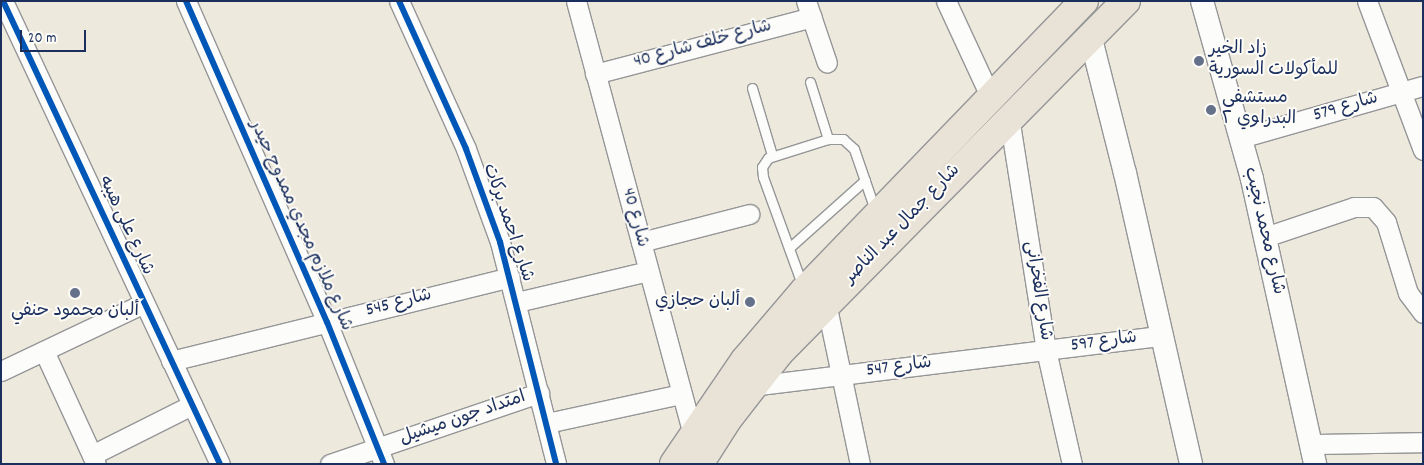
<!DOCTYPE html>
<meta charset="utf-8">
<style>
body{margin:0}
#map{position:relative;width:1424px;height:465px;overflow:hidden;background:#eee9dd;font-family:Dekko,"Playpen Sans Arabic",sans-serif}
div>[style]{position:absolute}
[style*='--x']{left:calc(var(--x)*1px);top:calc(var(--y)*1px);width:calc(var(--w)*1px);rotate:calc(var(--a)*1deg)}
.roads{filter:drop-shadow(1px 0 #959698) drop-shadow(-1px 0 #959698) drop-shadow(0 1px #959698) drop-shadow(0 -1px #959698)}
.service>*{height:9px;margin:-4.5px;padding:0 4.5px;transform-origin:4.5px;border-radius:4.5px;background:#fcfcfa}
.minor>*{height:19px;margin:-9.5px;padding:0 9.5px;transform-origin:9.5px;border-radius:9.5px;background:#fcfcfa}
.tertiary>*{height:22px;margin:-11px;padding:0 11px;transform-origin:11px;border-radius:11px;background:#fcfcfa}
.primary>*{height:28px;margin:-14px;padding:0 14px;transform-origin:14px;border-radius:14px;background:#e9e2d6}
.cycleway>*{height:6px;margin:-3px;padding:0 3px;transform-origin:3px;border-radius:3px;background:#0057b8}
.dots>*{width:14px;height:14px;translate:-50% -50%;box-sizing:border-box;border:2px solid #fdfcf7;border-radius:50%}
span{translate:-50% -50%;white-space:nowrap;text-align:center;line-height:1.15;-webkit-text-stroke:4px #fdfcf7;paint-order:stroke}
.street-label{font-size:18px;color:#1b2f5e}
.poi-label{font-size:18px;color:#1b2f5e}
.left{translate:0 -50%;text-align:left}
.right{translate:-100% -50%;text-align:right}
.frame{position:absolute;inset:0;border:2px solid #1b2f5e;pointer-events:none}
.scale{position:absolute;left:20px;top:30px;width:66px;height:22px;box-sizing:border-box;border:2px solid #1b2f5e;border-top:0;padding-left:6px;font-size:15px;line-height:18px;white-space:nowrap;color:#1b2f5e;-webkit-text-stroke:4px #fdfcf7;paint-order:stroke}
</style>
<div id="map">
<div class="roads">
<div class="service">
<i style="--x:810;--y:82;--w:60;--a:72.5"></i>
<i style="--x:752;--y:88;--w:70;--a:73.4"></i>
<i style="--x:789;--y:248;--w:102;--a:-41.8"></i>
<i style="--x:803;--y:287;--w:117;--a:-110"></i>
<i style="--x:763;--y:177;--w:10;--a:-96"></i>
<i style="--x:762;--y:167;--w:11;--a:-56"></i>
<i style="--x:768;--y:158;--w:63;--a:-17.6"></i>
<i style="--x:828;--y:139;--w:15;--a:0"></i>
<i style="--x:843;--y:139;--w:15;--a:42"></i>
<i style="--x:854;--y:149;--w:68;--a:71"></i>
</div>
<div class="minor">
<i style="--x:3;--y:1;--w:511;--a:64.89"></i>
<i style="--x:186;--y:1;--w:351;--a:66.3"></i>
<i style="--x:327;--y:322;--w:153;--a:68.1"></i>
<i style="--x:399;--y:1;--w:162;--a:65.6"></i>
<i style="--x:466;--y:149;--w:99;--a:69.9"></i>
<i style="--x:500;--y:242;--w:229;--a:75.8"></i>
<i style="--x:576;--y:1;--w:449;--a:74.9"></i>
<i style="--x:806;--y:1;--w:65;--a:71.3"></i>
<i style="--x:946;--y:1;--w:107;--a:65.1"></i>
<i style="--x:1367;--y:1;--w:159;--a:69.4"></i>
<i style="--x:595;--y:74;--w:224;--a:-14.7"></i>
<i style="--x:1009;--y:117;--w:236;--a:81"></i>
<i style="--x:1046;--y:350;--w:117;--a:77.2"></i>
<i style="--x:1240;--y:138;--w:190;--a:-15.9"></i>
<i style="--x:1265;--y:237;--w:94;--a:-18.6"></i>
<i style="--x:1354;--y:207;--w:19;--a:0"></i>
<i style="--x:1373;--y:207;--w:20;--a:49"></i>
<i style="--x:1386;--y:222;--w:74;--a:72.8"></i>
<i style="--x:1408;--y:293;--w:25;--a:53"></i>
<i style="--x:641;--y:242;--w:112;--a:-14.5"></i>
<i style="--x:517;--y:302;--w:135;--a:-13.3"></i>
<i style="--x:826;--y:303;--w:165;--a:78.1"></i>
<i style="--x:44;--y:351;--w:124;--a:65.3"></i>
<i style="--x:171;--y:361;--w:349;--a:-13.9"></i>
<i style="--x:1;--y:371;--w:158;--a:-25.4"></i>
<i style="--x:752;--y:386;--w:413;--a:-7"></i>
<i style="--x:547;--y:423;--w:137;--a:-12.2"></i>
<i style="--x:1311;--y:444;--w:112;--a:-1"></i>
<i style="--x:92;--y:455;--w:112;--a:-26.6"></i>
<i style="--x:330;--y:464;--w:221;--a:-18.8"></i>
</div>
<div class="tertiary">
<i style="--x:1202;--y:1;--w:185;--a:74.3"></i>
<i style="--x:1252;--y:179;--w:292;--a:77.5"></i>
<i style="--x:1090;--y:35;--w:142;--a:75.8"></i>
<i style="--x:1125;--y:173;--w:298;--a:77.2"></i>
</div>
<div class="primary">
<i style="--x:674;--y:464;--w:126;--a:-55.7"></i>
<i style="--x:745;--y:360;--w:91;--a:-49.5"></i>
<i style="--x:804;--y:291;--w:403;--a:-46"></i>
<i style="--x:699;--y:464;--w:52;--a:-57.5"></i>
<i style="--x:727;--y:420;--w:85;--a:-52.2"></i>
<i style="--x:779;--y:353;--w:494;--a:-45.4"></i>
</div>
</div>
<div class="cycleway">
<i style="--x:3;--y:1;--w:511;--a:64.89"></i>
<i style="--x:186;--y:1;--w:351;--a:66.3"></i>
<i style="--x:327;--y:322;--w:153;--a:68.1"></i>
<i style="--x:399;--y:1;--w:162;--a:65.6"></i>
<i style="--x:466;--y:149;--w:99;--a:69.9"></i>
<i style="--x:500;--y:242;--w:229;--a:75.8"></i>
</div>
<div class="dots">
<i style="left:1199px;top:61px;background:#65708a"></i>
<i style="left:1211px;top:110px;background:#65708a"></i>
<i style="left:75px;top:293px;background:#65708a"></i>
<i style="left:750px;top:302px;background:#65708a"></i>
</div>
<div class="street-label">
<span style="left:703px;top:45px;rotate:-15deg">شارع خلف شارع 40</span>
<span style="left:1346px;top:108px;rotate:-16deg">شارع 579</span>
<span style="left:634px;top:218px;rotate:75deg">شارع 40</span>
<span style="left:507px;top:223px;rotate:71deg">شارع احمد بركات</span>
<span style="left:903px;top:225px;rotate:-46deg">شارع جمال عبد الناصر</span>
<span style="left:125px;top:226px;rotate:65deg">شارع على هيبه</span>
<span style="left:300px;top:226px;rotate:66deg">شارع ملازم مجدي ممدوح حيدر</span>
<span style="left:1263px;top:231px;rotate:77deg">شارع محمد نجيب</span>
<span style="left:1037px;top:291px;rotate:81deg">شارع الفخرانى</span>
<span style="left:399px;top:304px;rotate:-14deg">شارع 545</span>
<span style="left:1104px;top:343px;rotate:-7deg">شارع 597</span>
<span style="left:899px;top:368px;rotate:-7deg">شارع 547</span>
<span style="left:463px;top:419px;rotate:-19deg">امتداد جون ميشيل</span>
</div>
<div class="poi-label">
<span class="left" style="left:1209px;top:61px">زاد الخير<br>للمأكولات السورية</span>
<span class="left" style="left:1222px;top:110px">مستشفى<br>البدراوي ٢</span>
<span class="right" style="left:740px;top:302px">ألبان حجازي</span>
<span style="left:75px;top:312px">ألبان محمود حنفي</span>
</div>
<div class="frame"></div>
<div class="scale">20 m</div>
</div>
